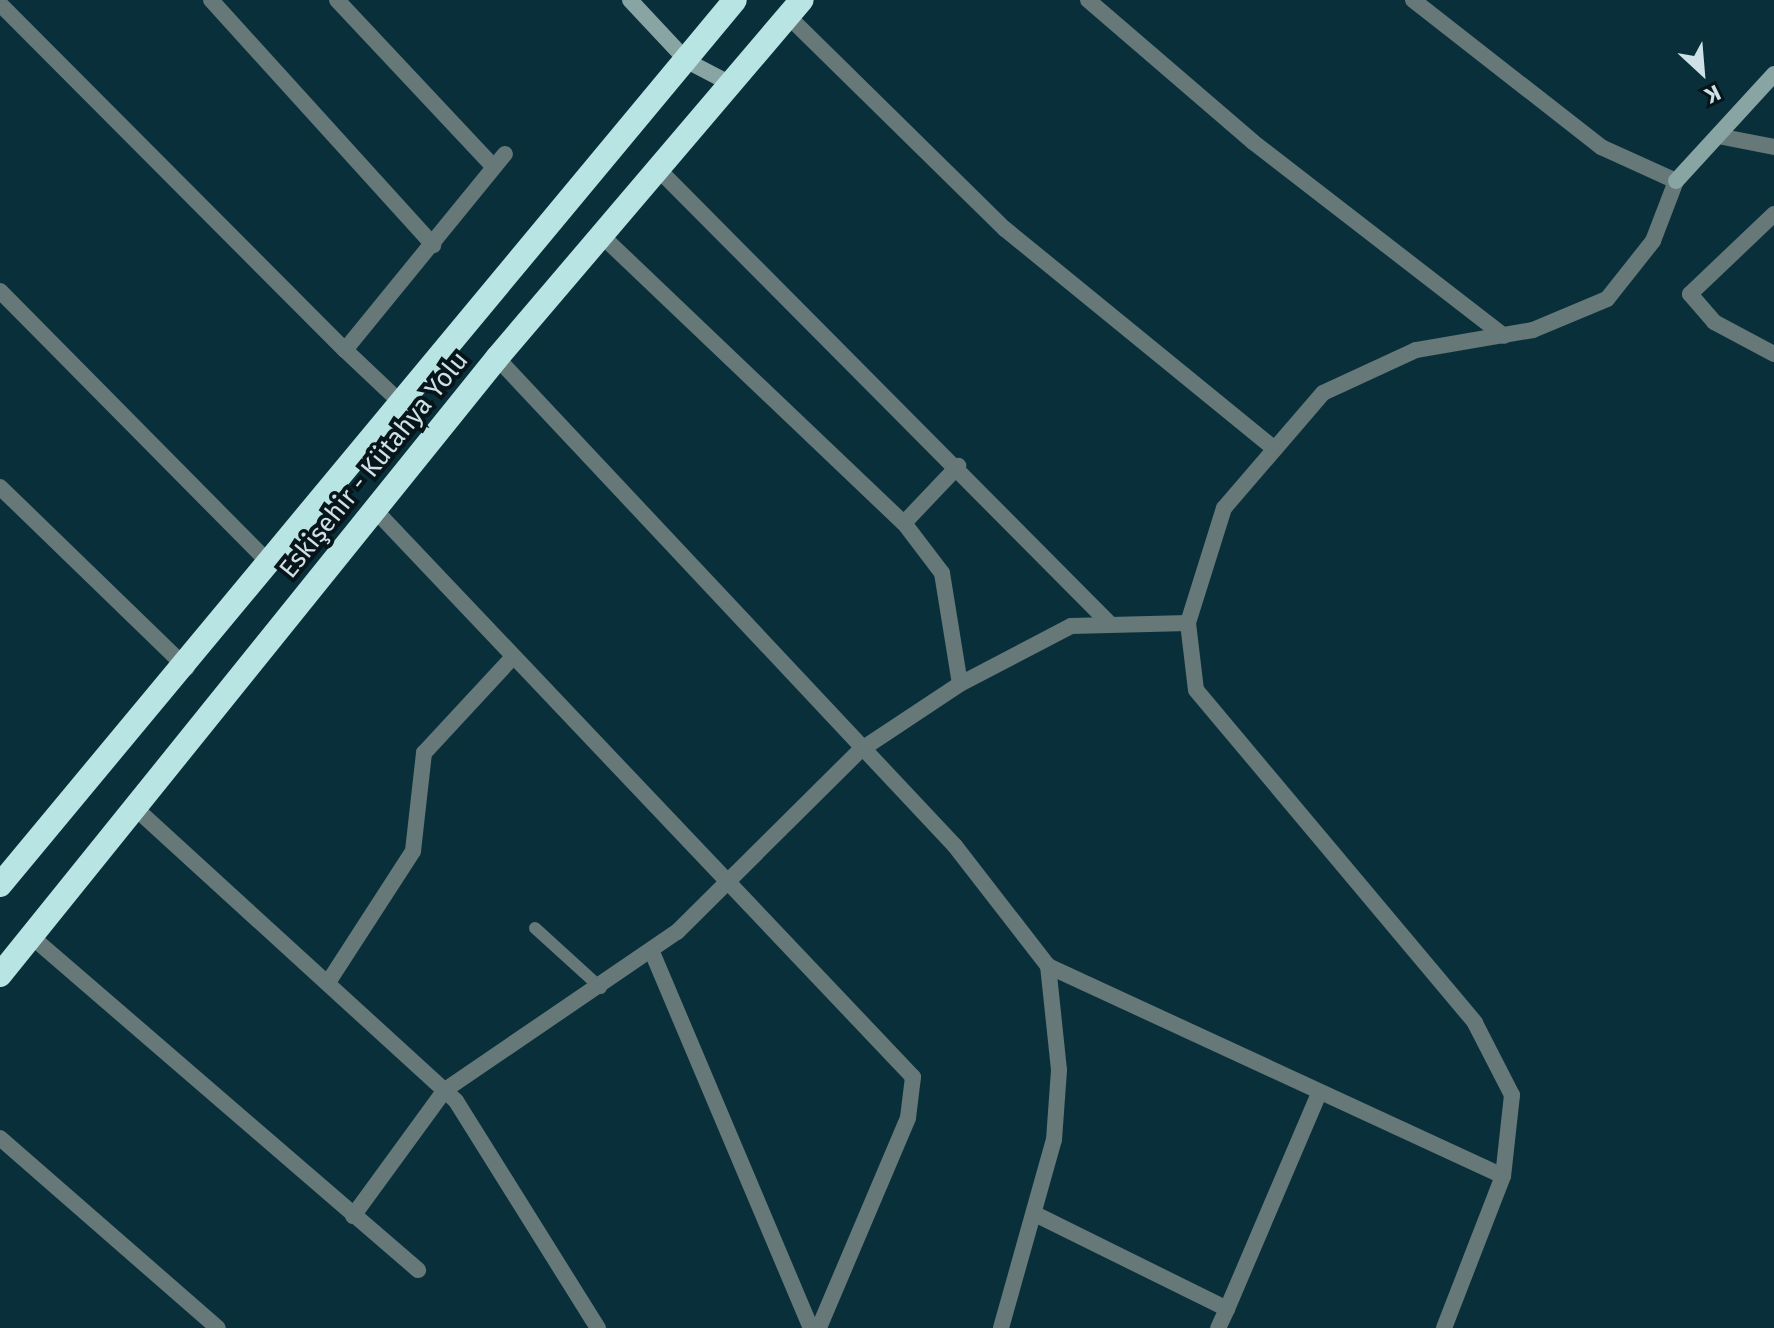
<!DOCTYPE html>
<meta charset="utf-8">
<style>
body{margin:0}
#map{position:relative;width:1774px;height:1328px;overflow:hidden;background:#09303a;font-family:"Fira Sans",sans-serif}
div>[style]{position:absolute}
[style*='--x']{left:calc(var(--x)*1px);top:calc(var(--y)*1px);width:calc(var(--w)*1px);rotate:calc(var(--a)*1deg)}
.lane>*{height:12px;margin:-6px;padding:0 6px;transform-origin:6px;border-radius:6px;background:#667877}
.street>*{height:16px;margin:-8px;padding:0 8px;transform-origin:8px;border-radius:8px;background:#667877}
.secondary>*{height:16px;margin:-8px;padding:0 8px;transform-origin:8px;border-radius:8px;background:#88a4a3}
.highway>*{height:24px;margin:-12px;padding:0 12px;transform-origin:12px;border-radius:12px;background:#b9e4e4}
span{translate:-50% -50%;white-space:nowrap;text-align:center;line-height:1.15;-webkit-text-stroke:8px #07151a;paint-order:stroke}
.street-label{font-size:26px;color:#cde1e7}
.north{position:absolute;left:1662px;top:32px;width:80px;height:80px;-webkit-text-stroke:6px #07151a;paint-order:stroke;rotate:154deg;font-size:22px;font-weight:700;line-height:32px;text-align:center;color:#cde1e7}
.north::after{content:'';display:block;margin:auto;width:28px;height:36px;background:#cde1e7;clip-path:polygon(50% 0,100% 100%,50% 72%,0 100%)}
</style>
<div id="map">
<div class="lane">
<i style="--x:535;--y:928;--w:89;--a:42.3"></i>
</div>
<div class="street">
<i style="--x:211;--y:0;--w:331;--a:47.8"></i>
<i style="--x:337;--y:0;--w:229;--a:46.8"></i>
<i style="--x:1088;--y:0;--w:218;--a:40.7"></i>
<i style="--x:1253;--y:142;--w:317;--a:37.7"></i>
<i style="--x:1413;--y:0;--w:239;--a:38"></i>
<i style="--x:1601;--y:147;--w:82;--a:24.4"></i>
<i style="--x:1676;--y:181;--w:64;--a:111"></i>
<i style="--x:1653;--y:241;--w:74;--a:128.4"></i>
<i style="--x:1607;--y:299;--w:80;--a:157.3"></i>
<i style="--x:1533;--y:330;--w:119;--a:170.3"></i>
<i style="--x:1416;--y:350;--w:102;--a:155.2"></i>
<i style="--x:1323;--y:393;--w:152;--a:130.7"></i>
<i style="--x:1224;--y:508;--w:121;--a:107.4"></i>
<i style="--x:1188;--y:623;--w:67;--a:83.2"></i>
<i style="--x:1196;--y:690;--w:434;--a:50"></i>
<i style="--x:1475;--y:1023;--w:81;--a:62.8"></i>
<i style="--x:1512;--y:1095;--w:81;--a:96.3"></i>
<i style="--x:0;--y:4;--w:489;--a:45.1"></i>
<i style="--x:789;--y:17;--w:303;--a:44.5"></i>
<i style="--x:1005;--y:229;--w:348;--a:39.2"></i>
<i style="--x:1718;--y:136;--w:57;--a:11.1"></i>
<i style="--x:657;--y:168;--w:643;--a:45.19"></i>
<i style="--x:1774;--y:214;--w:116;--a:136.4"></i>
<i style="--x:1690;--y:294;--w:37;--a:49"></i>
<i style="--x:1714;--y:322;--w:68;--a:28.1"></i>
<i style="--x:600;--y:234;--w:419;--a:43.6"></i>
<i style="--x:904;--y:523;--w:79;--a:-46.5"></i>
<i style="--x:0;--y:291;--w:383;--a:45.3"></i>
<i style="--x:497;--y:358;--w:669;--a:46.82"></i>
<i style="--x:955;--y:846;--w:152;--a:52.2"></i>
<i style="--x:1048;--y:966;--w:501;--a:24.78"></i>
<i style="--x:1503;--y:1176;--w:163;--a:111.2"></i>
<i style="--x:399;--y:401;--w:74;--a:-136.6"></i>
<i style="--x:345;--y:350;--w:253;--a:-50.8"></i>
<i style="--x:0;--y:487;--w:260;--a:44.1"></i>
<i style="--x:374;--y:509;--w:783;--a:46.5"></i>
<i style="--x:913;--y:1077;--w:41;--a:97"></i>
<i style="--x:908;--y:1118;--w:228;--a:113"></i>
<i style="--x:904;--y:523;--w:63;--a:52.8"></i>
<i style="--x:942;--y:573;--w:112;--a:80.8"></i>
<i style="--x:133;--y:806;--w:437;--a:42.4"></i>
<i style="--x:456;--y:1101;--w:268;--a:58"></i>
<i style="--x:32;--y:937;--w:510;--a:40.78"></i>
<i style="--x:652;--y:952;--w:408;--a:67.1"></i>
<i style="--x:329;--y:981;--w:155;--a:-57.1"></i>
<i style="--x:413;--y:851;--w:99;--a:-83.6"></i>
<i style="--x:424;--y:753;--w:131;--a:-47.2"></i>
<i style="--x:0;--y:1138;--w:289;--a:41.1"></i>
<i style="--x:1037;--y:1215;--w:212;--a:26.3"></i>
<i style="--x:1227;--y:1309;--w:21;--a:115"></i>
<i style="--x:353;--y:1216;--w:156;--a:-53.9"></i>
<i style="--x:445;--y:1090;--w:281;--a:-34.3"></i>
<i style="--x:677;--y:932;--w:257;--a:-44.8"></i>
<i style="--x:859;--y:751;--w:121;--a:-33.6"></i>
<i style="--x:960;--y:684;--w:125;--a:-27.6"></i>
<i style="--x:1071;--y:626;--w:117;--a:-1.5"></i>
<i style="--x:1227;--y:1309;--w:235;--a:-66.9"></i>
<i style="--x:1001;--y:1328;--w:195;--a:-74.3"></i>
<i style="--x:1054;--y:1140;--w:70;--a:-85.9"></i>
<i style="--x:1059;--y:1070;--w:105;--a:-96"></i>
</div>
<div class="secondary">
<i style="--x:630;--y:0;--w:83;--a:46.9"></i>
<i style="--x:687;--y:61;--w:47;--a:27.6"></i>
<i style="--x:1676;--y:181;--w:145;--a:-47.5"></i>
</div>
<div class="highway">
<i style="--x:0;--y:885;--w:1150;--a:-50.29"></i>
<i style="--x:0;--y:975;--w:792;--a:-51.15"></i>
<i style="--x:497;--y:358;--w:470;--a:-49.6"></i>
</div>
<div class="street-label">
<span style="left:374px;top:465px;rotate:-51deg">Eskişehir - Kütahya Yolu</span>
</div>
<div class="north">K</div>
</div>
